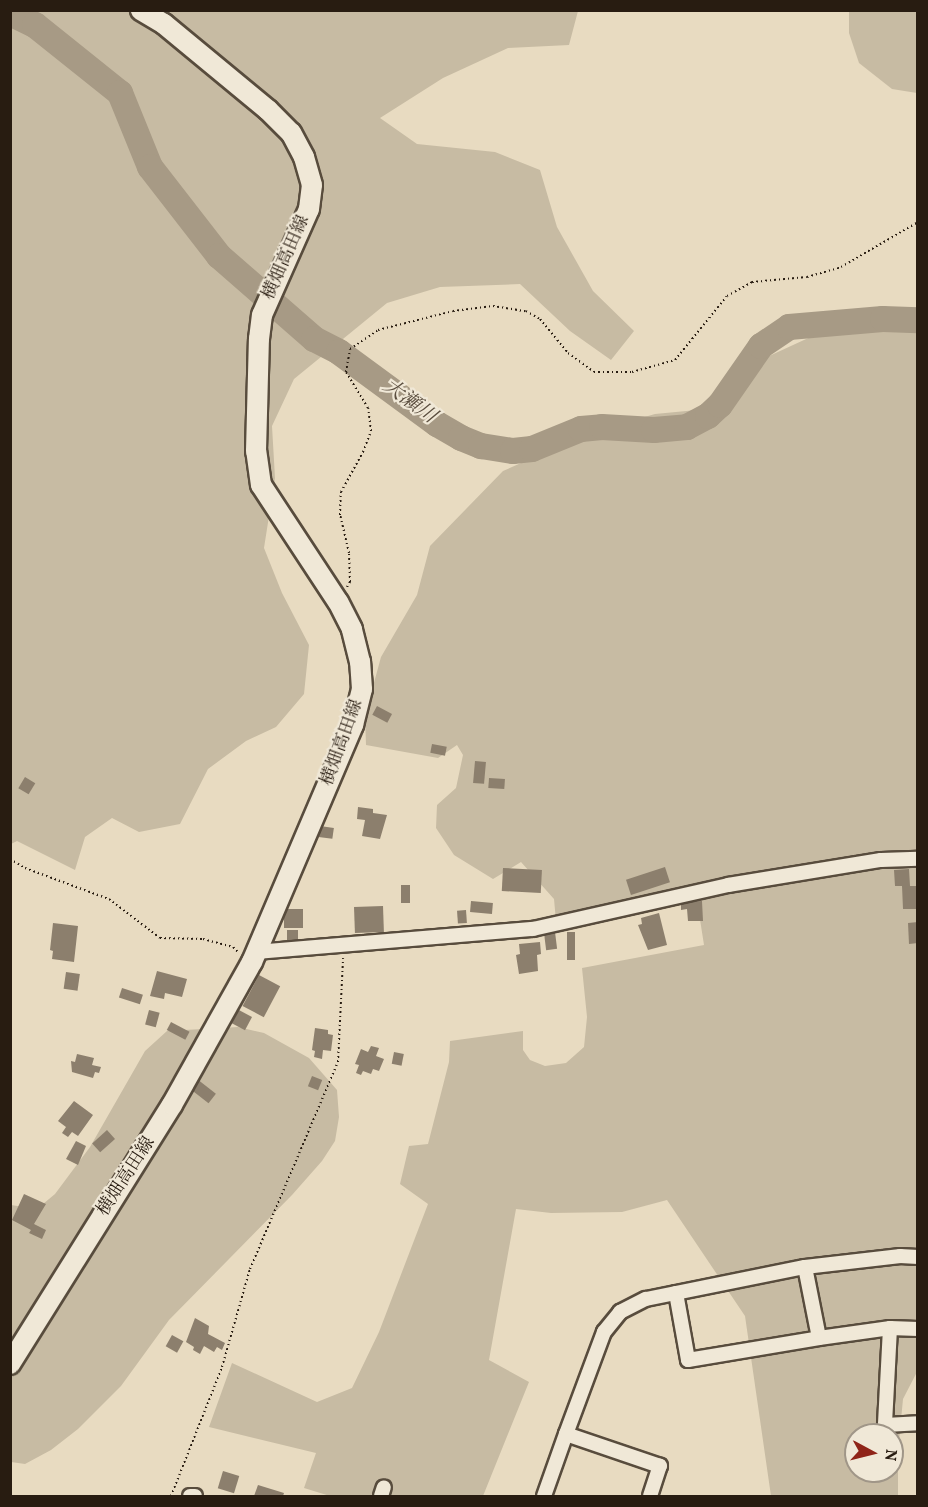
<!DOCTYPE html>
<meta charset="utf-8">
<style>
body{margin:0}
#map{position:relative;width:928px;height:1507px;overflow:hidden;background:#e8dbc1;font-family:Vollkorn,"Noto Serif JP",serif}
div>[style]{position:absolute}
[style*='--x']{left:calc(var(--x)*1px);top:calc(var(--y)*1px);width:calc(var(--w)*1px);rotate:calc(var(--a)*1deg)}
.green>*{inset:0;background:#c7bba3}
.river>*{height:26px;margin:-13px;padding:0 13px;transform-origin:13px;border-radius:13px;background:#a79a85}
.building>*{inset:0;background:#8c7f6d;transform-origin:0 0}
.path>*{height:2px;margin-top:-1px;transform-origin:0;background:repeating-linear-gradient(90deg,#281c11 0 1.5px,transparent 0 4.5px)}
.roads{filter:drop-shadow(2px 0 #584c3d) drop-shadow(-2px 0 #584c3d) drop-shadow(0 2px #584c3d) drop-shadow(0 -2px #584c3d)}
.street>*{height:14px;margin:-7px;padding:0 7px;transform-origin:7px;border-radius:7px;background:#f0e8d7}
.secondary>*{height:20px;margin:-10px;padding:0 10px;transform-origin:10px;border-radius:10px;background:#f0e8d7}
span{translate:-50% -50%;white-space:nowrap;text-align:center;line-height:1.15;-webkit-text-stroke:4.5px #f0e8d7;paint-order:stroke}
.street-label{font-size:18px;color:#281c11}
.water-label{font-size:20px;color:#5b4e3f;font-style:italic}
.frame{position:absolute;inset:0;border:12px solid #281c11;pointer-events:none}
.north{position:absolute;left:844px;top:1423px;width:60px;height:60px;box-sizing:border-box;background:#f0e8d7;border:2px solid #a09688;border-radius:50%;rotate:97deg;font-size:16px;font-weight:700;line-height:24px;text-align:center;color:#281c11}
.north::after{content:'';display:block;margin:auto;width:21px;height:27px;background:#8f2418;clip-path:polygon(50% 0,100% 100%,50% 72%,0 100%)}
</style>
<div id="map">
<div class="green">
<i style="clip-path:polygon(10px 11px,578px 11px,569px 45px,508px 48px,443px 78px,380px 118px,417px 144px,495px 152px,540px 170px,557px 227px,593px 291px,634px 331px,611px 360px,570px 331px,520px 284px,440px 287px,387px 303px,294px 379px,272px 426px,275px 478px,264px 548px,282px 593px,309px 645px,304px 694px,276px 727px,246px 741px,208px 769px,180px 824px,139px 832px,112px 818px,85px 837px,75px 870px,17px 841px,11px 844px)"></i>
<i style="clip-path:polygon(849px 11px,917px 11px,917px 93px,892px 89px,859px 63px,849px 33px)"></i>
<i style="clip-path:polygon(evenodd,917px 329px,918px 1370px,903px 1399px,898px 1452px,898px 1496px,771px 1496px,745px 1316px,667px 1200px,622px 1212px,551px 1213px,516px 1209px,489px 1360px,529px 1382px,483px 1496px,330px 1496px,304px 1488px,316px 1453px,209px 1427px,232px 1363px,317px 1402px,352px 1388px,379px 1332px,428px 1204px,400px 1184px,409px 1146px,428px 1144px,449px 1062px,450px 1041px,523px 1031px,523px 1050px,530px 1060px,545px 1066px,566px 1063px,584px 1047px,587px 1017px,582px 968px,704px 945px,696px 894px,556px 921px,554px 899px,521px 862px,493px 879px,454px 855px,436px 828px,437px 805px,456px 788px,463px 755px,457px 745px,438px 758px,366px 745px,365px 716px,381px 657px,417px 595px,430px 546px,503px 471px,589px 433px,655px 414px,728px 407px,767px 357px,817px 334px,917px 329px,856px 1435px,892px 1435px,892px 1471px,856px 1471px,856px 1435px)"></i>
<i style="clip-path:polygon(238px 1027px,264px 1033px,309px 1058px,337px 1090px,339px 1117px,335px 1141px,322px 1161px,292px 1195px,169px 1320px,121px 1386px,78px 1429px,51px 1450px,25px 1464px,11px 1462px,11px 1205px,37px 1209px,55px 1194px,90px 1147px,145px 1051px,167px 1031px)"></i>
</div>
<div class="river">
<i style="--x:10;--y:13;--w:28;--a:26"></i>
<i style="--x:35;--y:25;--w:109;--a:38.7"></i>
<i style="--x:120;--y:93;--w:80;--a:67.9"></i>
<i style="--x:150;--y:167;--w:113;--a:52.2"></i>
<i style="--x:219;--y:256;--w:126;--a:41.1"></i>
<i style="--x:314;--y:339;--w:28;--a:27"></i>
<i style="--x:339;--y:352;--w:122;--a:36.3"></i>
<i style="--x:437;--y:424;--w:28;--a:30"></i>
<i style="--x:461;--y:438;--w:22;--a:22"></i>
<i style="--x:481;--y:446;--w:32;--a:9"></i>
<i style="--x:513;--y:451;--w:19;--a:-6"></i>
<i style="--x:532;--y:449;--w:53;--a:-22.2"></i>
<i style="--x:581;--y:429;--w:21;--a:-5"></i>
<i style="--x:602;--y:427;--w:52;--a:3.3"></i>
<i style="--x:654;--y:430;--w:33;--a:-5"></i>
<i style="--x:687;--y:427;--w:24;--a:-28"></i>
<i style="--x:708;--y:416;--w:16;--a:-43"></i>
<i style="--x:720;--y:405;--w:72;--a:-55.2"></i>
<i style="--x:761;--y:346;--w:34;--a:-34"></i>
<i style="--x:789;--y:327;--w:94;--a:-4.9"></i>
<i style="--x:883;--y:319;--w:35;--a:2"></i>
</div>
<div class="building">
<i style="left:377px;top:706px;width:17px;height:10px;rotate:28deg"></i>
<i style="left:432px;top:744px;width:15px;height:9px;rotate:11deg"></i>
<i style="left:475px;top:761px;width:11px;height:22px;rotate:5deg"></i>
<i style="left:25px;top:777px;width:12px;height:13px;rotate:31deg"></i>
<i style="left:489px;top:778px;width:16px;height:10px;rotate:4deg"></i>
<i style="clip-path:polygon(358px 807px,373px 809px,373px 813px,387px 815px,380px 839px,362px 836px,365px 820px,357px 819px)"></i>
<i style="left:320px;top:826px;width:14px;height:11px;rotate:8deg"></i>
<i style="left:665px;top:867px;width:16px;height:41px;rotate:72deg"></i>
<i style="left:503px;top:868px;width:39px;height:23px;rotate:3deg"></i>
<i style="clip-path:polygon(909px 869px,910px 886px,918px 886px,918px 909px,903px 909px,902px 886px,895px 886px,894px 870px)"></i>
<i style="left:401px;top:885px;width:9px;height:18px"></i>
<i style="left:471px;top:901px;width:22px;height:11px;rotate:5deg"></i>
<i style="clip-path:polygon(702px 901px,703px 921px,688px 921px,687px 909px,681px 910px,681px 902px)"></i>
<i style="left:383px;top:906px;width:26px;height:29px;rotate:88deg"></i>
<i style="left:303px;top:909px;width:19px;height:19px;rotate:90deg"></i>
<i style="left:466px;top:910px;width:13px;height:9px;rotate:86deg"></i>
<i style="clip-path:polygon(659px 913px,667px 945px,648px 950px,638px 925px,642px 924px,641px 918px)"></i>
<i style="clip-path:polygon(918px 922px,918px 943px,909px 944px,908px 923px)"></i>
<i style="clip-path:polygon(53px 923px,78px 926px,74px 962px,52px 959px,53px 951px,50px 950px)"></i>
<i style="left:287px;top:930px;width:11px;height:10px"></i>
<i style="left:555px;top:932px;width:17px;height:11px;rotate:83deg"></i>
<i style="left:567px;top:932px;width:8px;height:28px"></i>
<i style="clip-path:polygon(540px 942px,541px 954px,537px 955px,538px 971px,519px 974px,516px 955px,520px 954px,519px 944px)"></i>
<i style="clip-path:polygon(157px 971px,187px 979px,182px 997px,165px 993px,164px 999px,150px 996px)"></i>
<i style="left:66px;top:972px;width:14px;height:17px;rotate:8deg"></i>
<i style="left:259px;top:975px;width:24px;height:35px;rotate:28deg"></i>
<i style="left:122px;top:988px;width:22px;height:10px;rotate:18deg"></i>
<i style="left:237px;top:1009px;width:17px;height:15px;rotate:28deg"></i>
<i style="left:149px;top:1010px;width:11px;height:15px;rotate:15deg"></i>
<i style="left:171px;top:1022px;width:21px;height:9px;rotate:28deg"></i>
<i style="clip-path:polygon(315px 1028px,328px 1030px,328px 1034px,333px 1035px,331px 1051px,323px 1050px,322px 1059px,314px 1057px,315px 1051px,312px 1050px)"></i>
<i style="clip-path:polygon(371px 1046px,379px 1048px,376px 1056px,384px 1059px,379px 1071px,373px 1069px,371px 1074px,363px 1071px,361px 1075px,356px 1073px,359px 1065px,355px 1064px,361px 1049px,368px 1052px)"></i>
<i style="left:394px;top:1052px;width:10px;height:12px;rotate:11deg"></i>
<i style="clip-path:polygon(77px 1054px,94px 1058px,92px 1065px,101px 1067px,99px 1073px,95px 1072px,93px 1078px,72px 1072px,71px 1061px,75px 1062px)"></i>
<i style="left:312px;top:1076px;width:11px;height:11px;rotate:22deg"></i>
<i style="left:197px;top:1079px;width:24px;height:12px;rotate:38deg"></i>
<i style="clip-path:polygon(74px 1101px,93px 1115px,78px 1136px,72px 1132px,68px 1137px,62px 1133px,66px 1127px,58px 1121px)"></i>
<i style="left:107px;top:1130px;width:12px;height:20px;rotate:48deg"></i>
<i style="clip-path:polygon(76px 1141px,86px 1146px,78px 1165px,66px 1159px)"></i>
<i style="clip-path:polygon(24px 1194px,46px 1204px,34px 1224px,46px 1230px,42px 1239px,29px 1233px,31px 1230px,12px 1220px)"></i>
<i style="clip-path:polygon(195px 1318px,209px 1326px,208px 1334px,225px 1343px,222px 1350px,217px 1347px,214px 1352px,204px 1346px,200px 1354px,193px 1350px,194px 1347px,186px 1342px)"></i>
<i style="left:172px;top:1335px;width:13px;height:13px;rotate:29deg"></i>
<i style="left:223px;top:1471px;width:17px;height:18px;rotate:17deg"></i>
<i style="clip-path:polygon(258px 1485px,284px 1493px,283px 1496px,254px 1496px)"></i>
</div>
<div class="path">
<i style="--x:347;--y:587;--w:6;--a:-59"></i>
<i style="--x:350;--y:582;--w:29;--a:-92"></i>
<i style="--x:349;--y:553;--w:39;--a:-103"></i>
<i style="--x:340;--y:515;--w:23;--a:-88"></i>
<i style="--x:341;--y:492;--w:46;--a:-61.2"></i>
<i style="--x:363;--y:452;--w:22;--a:-69"></i>
<i style="--x:371;--y:431;--w:23;--a:-97"></i>
<i style="--x:368;--y:408;--w:42;--a:-121.4"></i>
<i style="--x:346;--y:372;--w:23;--a:-80"></i>
<i style="--x:350;--y:349;--w:34;--a:-34"></i>
<i style="--x:378;--y:330;--w:77;--a:-14.2"></i>
<i style="--x:453;--y:311;--w:40;--a:-7.1"></i>
<i style="--x:493;--y:306;--w:33;--a:9"></i>
<i style="--x:526;--y:311;--w:16;--a:30"></i>
<i style="--x:540;--y:319;--w:44;--a:50.5"></i>
<i style="--x:568;--y:353;--w:32;--a:36"></i>
<i style="--x:594;--y:372;--w:38;--a:0"></i>
<i style="--x:632;--y:372;--w:45;--a:-15.6"></i>
<i style="--x:675;--y:360;--w:82;--a:-50.9"></i>
<i style="--x:727;--y:296;--w:29;--a:-29"></i>
<i style="--x:752;--y:282;--w:55;--a:-5.2"></i>
<i style="--x:807;--y:277;--w:35;--a:-16"></i>
<i style="--x:841;--y:267;--w:89;--a:-30.3"></i>
<i style="--x:10;--y:859;--w:17;--a:31"></i>
<i style="--x:25;--y:868;--w:90;--a:20.3"></i>
<i style="--x:109;--y:899;--w:64;--a:37.4"></i>
<i style="--x:160;--y:938;--w:43;--a:1.3"></i>
<i style="--x:203;--y:939;--w:31;--a:15"></i>
<i style="--x:233;--y:947;--w:7;--a:45"></i>
<i style="--x:171;--y:1496;--w:139;--a:-68.4"></i>
<i style="--x:222;--y:1367;--w:102;--a:-74.1"></i>
<i style="--x:250;--y:1269;--w:225;--a:-67"></i>
<i style="--x:338;--y:1062;--w:104;--a:-87.2"></i>
</div>
<div class="roads">
<div class="street">
<i style="--x:257;--y:952;--w:277;--a:-4.8"></i>
<i style="--x:533;--y:929;--w:200;--a:-12.7"></i>
<i style="--x:728;--y:885;--w:155;--a:-9.3"></i>
<i style="--x:881;--y:860;--w:37;--a:-2"></i>
<i style="--x:805;--y:1267;--w:72;--a:78.8"></i>
<i style="--x:819;--y:1338;--w:72;--a:-8"></i>
<i style="--x:890;--y:1328;--w:28;--a:2"></i>
<i style="--x:676;--y:1293;--w:68;--a:79.8"></i>
<i style="--x:688;--y:1360;--w:133;--a:-9.5"></i>
<i style="--x:890;--y:1328;--w:97;--a:93"></i>
<i style="--x:885;--y:1425;--w:33;--a:-3"></i>
<i style="--x:190;--y:1496;--w:5;--a:0"></i>
<i style="--x:381;--y:1496;--w:9;--a:-72"></i>
<i style="--x:544;--y:1496;--w:66;--a:-70.5"></i>
<i style="--x:650;--y:1496;--w:32;--a:-72"></i>
<i style="--x:660;--y:1466;--w:99;--a:-161.2"></i>
<i style="--x:566;--y:1434;--w:109;--a:-69.6"></i>
<i style="--x:604;--y:1332;--w:26;--a:-51"></i>
<i style="--x:620;--y:1312;--w:29;--a:-27"></i>
<i style="--x:646;--y:1299;--w:162;--a:-11.4"></i>
<i style="--x:805;--y:1267;--w:96;--a:-6.6"></i>
<i style="--x:900;--y:1256;--w:18;--a:3"></i>
</div>
<div class="secondary">
<i style="--x:10;--y:1364;--w:305;--a:-58"></i>
<i style="--x:172;--y:1105;--w:164;--a:-60.8"></i>
<i style="--x:252;--y:962;--w:258;--a:-66.9"></i>
<i style="--x:353;--y:725;--w:37;--a:-76"></i>
<i style="--x:362;--y:689;--w:27;--a:-94"></i>
<i style="--x:360;--y:662;--w:34;--a:-104"></i>
<i style="--x:352;--y:629;--w:30;--a:-117"></i>
<i style="--x:338;--y:602;--w:140;--a:-123.3"></i>
<i style="--x:261;--y:485;--w:34;--a:-98"></i>
<i style="--x:256;--y:451;--w:112;--a:-88.5"></i>
<i style="--x:259;--y:339;--w:24;--a:-83"></i>
<i style="--x:262;--y:315;--w:116;--a:-66.1"></i>
<i style="--x:309;--y:209;--w:24;--a:-83"></i>
<i style="--x:312;--y:185;--w:29;--a:-106"></i>
<i style="--x:304;--y:157;--w:27;--a:-118"></i>
<i style="--x:291;--y:133;--w:33;--a:-135"></i>
<i style="--x:268;--y:110;--w:135;--a:-140.4"></i>
<i style="--x:164;--y:24;--w:27;--a:-149"></i>
</div>
</div>
<div class="street-label">
<span style="left:287px;top:258px;rotate:-66deg">横畑高田線</span>
<span style="left:343px;top:743px;rotate:-70deg">横畑高田線</span>
<span style="left:127px;top:1177px;rotate:-57deg">横畑高田線</span>
</div>
<div class="water-label">
<span style="left:409px;top:402px;rotate:36deg">大瀬川</span>
</div>
<div class="frame"></div>
<div class="north">N</div>
</div>
